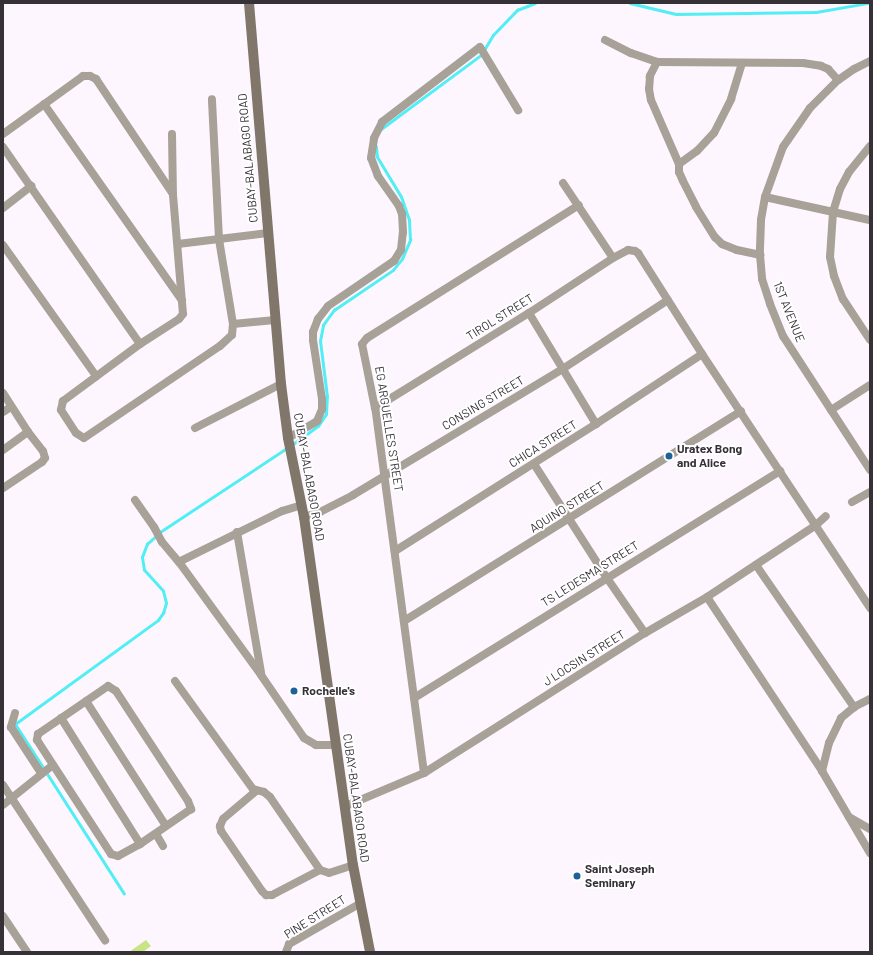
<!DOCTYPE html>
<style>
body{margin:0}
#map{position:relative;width:873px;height:955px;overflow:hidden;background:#fdf6fe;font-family:Barlow,sans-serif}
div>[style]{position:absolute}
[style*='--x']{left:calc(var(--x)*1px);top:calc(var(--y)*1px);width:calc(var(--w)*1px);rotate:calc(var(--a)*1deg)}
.green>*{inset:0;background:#c8e484}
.stream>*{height:2.5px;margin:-1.25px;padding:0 1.25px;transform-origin:1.25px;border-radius:1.25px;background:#52eef5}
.minor>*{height:8px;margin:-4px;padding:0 4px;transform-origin:4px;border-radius:4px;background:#a7a198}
.secondary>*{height:10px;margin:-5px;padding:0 5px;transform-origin:5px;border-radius:5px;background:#80776a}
.dots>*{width:11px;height:11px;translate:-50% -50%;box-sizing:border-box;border:2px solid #fff;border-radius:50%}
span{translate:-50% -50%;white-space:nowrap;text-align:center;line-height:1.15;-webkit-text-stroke:4px #fff;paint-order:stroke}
.street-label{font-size:12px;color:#363037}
.poi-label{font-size:12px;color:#363037;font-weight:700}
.left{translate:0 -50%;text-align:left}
.frame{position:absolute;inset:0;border:4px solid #363037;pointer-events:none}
</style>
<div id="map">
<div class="green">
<i style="clip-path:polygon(146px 940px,151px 946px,143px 952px,129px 952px)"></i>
</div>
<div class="stream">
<i style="--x:630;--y:3;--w:47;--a:13.4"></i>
<i style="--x:676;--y:14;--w:140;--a:-0.8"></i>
<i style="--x:816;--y:12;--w:53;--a:-9.8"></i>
<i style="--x:381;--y:129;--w:124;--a:-36.5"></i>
<i style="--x:481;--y:55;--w:23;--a:-59"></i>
<i style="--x:493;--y:35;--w:35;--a:-46"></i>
<i style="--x:517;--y:10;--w:19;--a:-21"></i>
<i style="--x:293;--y:444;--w:31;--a:-36"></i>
<i style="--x:318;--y:426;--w:14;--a:-56"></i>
<i style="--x:326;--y:414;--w:17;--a:-87"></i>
<i style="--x:327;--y:397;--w:56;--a:-97.1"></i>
<i style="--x:320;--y:341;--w:16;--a:-79"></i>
<i style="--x:323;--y:325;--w:19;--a:-54"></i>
<i style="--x:334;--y:310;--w:71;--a:-34.1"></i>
<i style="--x:393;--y:270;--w:14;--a:-51"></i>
<i style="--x:402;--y:259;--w:21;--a:-67"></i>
<i style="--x:410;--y:240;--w:20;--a:-93"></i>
<i style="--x:409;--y:220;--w:24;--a:-109"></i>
<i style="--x:401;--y:197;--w:47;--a:-121"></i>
<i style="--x:377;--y:157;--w:10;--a:-96"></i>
<i style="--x:160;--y:532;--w:152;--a:-33.5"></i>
<i style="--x:124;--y:894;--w:202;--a:-122.7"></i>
<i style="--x:15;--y:724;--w:177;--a:-36"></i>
<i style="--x:158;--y:620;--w:9;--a:-54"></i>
<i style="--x:163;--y:613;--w:10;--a:-73"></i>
<i style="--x:166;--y:603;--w:12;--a:-104"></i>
<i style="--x:163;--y:591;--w:28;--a:-132"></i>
<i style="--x:144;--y:570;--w:13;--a:-99"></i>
<i style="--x:142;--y:557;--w:14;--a:-69"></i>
<i style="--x:147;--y:544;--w:12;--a:-42"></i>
</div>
<div class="minor">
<i style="--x:605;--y:40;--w:29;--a:27"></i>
<i style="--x:631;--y:53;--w:28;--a:19"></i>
<i style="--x:657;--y:62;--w:146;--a:0.4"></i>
<i style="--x:803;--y:63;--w:18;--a:9"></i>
<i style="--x:821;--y:66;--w:8;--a:23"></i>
<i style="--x:828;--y:69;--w:15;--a:48"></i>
<i style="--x:870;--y:61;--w:18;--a:153"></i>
<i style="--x:854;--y:69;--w:19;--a:145"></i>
<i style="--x:838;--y:80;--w:40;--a:135"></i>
<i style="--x:810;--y:108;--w:47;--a:124.7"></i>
<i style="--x:783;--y:147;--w:53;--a:109.8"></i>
<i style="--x:765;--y:197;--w:23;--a:100"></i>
<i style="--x:761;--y:220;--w:35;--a:92"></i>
<i style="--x:760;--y:255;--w:24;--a:85"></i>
<i style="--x:762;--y:279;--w:26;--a:72"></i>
<i style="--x:770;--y:304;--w:35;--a:68"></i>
<i style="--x:783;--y:336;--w:160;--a:57"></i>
<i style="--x:657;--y:62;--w:16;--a:117"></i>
<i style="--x:650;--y:76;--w:13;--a:94"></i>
<i style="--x:649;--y:89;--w:11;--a:80"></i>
<i style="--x:651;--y:100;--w:70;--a:66.4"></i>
<i style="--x:679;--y:164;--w:8;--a:90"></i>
<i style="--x:679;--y:172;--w:10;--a:66"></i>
<i style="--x:683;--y:181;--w:29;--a:63"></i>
<i style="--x:696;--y:207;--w:36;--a:58"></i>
<i style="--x:715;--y:237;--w:10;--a:45"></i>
<i style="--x:722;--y:244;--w:16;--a:22"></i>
<i style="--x:737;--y:250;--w:24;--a:12"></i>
<i style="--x:44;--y:104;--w:240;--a:54.9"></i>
<i style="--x:3;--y:134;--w:99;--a:-35.9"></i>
<i style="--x:83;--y:76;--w:7;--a:0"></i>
<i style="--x:90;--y:76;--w:7;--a:27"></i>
<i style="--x:96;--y:79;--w:138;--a:56.2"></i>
<i style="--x:172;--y:134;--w:61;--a:89.1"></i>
<i style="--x:173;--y:195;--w:119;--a:85.2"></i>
<i style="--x:183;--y:314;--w:6;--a:129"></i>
<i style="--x:179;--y:319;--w:46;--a:147.3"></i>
<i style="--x:140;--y:344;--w:96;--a:143.5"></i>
<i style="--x:63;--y:401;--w:9;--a:103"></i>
<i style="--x:61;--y:410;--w:27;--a:57"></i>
<i style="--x:76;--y:433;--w:9;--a:32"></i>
<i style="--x:84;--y:438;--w:164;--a:-34.1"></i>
<i style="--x:220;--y:346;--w:16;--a:-43"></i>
<i style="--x:232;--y:335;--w:11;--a:-85"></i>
<i style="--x:233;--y:324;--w:86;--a:-99.4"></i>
<i style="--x:219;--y:239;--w:140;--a:-92.9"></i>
<i style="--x:870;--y:146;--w:33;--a:129"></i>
<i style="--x:849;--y:172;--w:19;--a:118"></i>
<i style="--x:840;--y:189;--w:24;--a:107"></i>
<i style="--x:833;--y:212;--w:45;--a:93.8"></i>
<i style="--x:830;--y:257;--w:19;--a:78"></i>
<i style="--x:834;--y:276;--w:25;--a:69"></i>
<i style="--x:843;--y:299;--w:49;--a:56.6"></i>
<i style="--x:3;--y:147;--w:240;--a:55.2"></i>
<i style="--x:679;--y:164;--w:22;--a:-36"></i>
<i style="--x:697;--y:151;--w:25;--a:-47"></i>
<i style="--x:714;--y:133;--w:38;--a:-63"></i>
<i style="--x:731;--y:99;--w:37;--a:-73"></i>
<i style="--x:563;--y:183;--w:90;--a:56.3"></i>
<i style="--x:765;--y:197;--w:107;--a:12.4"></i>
<i style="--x:3;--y:208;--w:36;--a:-38"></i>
<i style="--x:178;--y:244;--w:90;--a:-7"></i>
<i style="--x:3;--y:245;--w:161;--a:54.6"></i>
<i style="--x:529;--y:313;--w:130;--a:58.9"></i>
<i style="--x:233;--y:324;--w:42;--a:-5.4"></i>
<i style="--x:3;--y:393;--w:46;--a:57.3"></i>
<i style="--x:28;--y:432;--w:24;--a:52"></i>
<i style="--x:43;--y:451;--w:7;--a:74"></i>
<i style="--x:45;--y:458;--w:5;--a:127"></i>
<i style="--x:42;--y:462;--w:47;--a:146.3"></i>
<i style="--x:375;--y:408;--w:181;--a:-31.7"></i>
<i style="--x:529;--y:313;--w:100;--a:-33.2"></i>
<i style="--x:613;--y:258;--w:17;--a:-28"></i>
<i style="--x:628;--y:250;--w:7;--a:8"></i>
<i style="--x:635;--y:251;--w:4;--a:34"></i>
<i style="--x:638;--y:253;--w:120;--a:57.6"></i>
<i style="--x:702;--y:354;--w:305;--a:56.5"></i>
<i style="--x:831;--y:410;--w:46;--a:-32.7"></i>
<i style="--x:3;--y:412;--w:9;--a:-32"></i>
<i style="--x:195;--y:428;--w:97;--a:-27.1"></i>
<i style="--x:288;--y:438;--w:34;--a:-30"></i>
<i style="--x:317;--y:421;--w:13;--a:-67"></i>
<i style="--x:322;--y:409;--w:10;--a:-90"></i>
<i style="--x:322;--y:399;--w:60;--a:-98.7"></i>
<i style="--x:313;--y:340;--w:8;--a:-90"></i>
<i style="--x:313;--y:332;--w:14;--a:-69"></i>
<i style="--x:318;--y:319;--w:16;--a:-52"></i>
<i style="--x:328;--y:306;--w:80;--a:-34.3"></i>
<i style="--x:394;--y:261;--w:13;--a:-58"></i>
<i style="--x:401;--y:250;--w:18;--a:-84"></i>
<i style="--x:403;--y:232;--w:18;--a:-93"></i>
<i style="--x:402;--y:214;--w:9;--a:-111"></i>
<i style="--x:399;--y:206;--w:37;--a:-125"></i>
<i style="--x:378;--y:176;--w:19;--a:-111"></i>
<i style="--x:371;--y:158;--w:20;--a:-81"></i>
<i style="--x:374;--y:138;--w:18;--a:-63"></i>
<i style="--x:382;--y:122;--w:123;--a:-37.4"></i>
<i style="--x:480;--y:47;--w:74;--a:58.9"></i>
<i style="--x:3;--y:450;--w:31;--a:-36"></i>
<i style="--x:534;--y:464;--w:135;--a:57.4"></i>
<i style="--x:607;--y:578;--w:67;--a:55.4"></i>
<i style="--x:135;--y:500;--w:33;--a:55"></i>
<i style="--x:154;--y:527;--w:17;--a:62"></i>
<i style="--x:162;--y:542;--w:26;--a:50"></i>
<i style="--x:852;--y:502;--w:21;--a:-29"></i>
<i style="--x:302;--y:505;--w:21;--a:163"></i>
<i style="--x:282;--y:511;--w:115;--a:153.7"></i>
<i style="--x:179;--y:562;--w:140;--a:54"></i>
<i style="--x:261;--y:675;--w:76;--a:55.7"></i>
<i style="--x:304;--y:738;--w:14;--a:30"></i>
<i style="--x:316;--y:745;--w:19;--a:0"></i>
<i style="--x:304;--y:517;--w:17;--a:-17"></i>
<i style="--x:320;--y:512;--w:37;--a:-27"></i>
<i style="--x:353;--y:495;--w:246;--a:-31"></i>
<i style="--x:564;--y:368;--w:124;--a:-33.2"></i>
<i style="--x:237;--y:532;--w:143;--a:80.3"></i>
<i style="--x:395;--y:551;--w:238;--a:-32.3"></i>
<i style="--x:596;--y:424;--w:127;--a:-33.4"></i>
<i style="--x:756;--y:565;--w:173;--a:55.4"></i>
<i style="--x:707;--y:597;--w:209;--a:56.5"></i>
<i style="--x:822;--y:771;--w:95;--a:59.7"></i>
<i style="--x:404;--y:621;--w:397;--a:-31.9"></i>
<i style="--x:175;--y:681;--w:133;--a:54.2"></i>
<i style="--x:253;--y:789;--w:11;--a:15"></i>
<i style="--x:264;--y:792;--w:8;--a:40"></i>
<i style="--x:270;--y:797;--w:88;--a:55.6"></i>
<i style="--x:320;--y:870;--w:9;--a:18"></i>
<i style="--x:329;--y:873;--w:25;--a:-18"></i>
<i style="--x:108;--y:686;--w:9;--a:32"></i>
<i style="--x:116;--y:691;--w:131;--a:56.8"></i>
<i style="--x:188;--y:801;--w:9;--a:69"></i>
<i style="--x:191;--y:809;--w:62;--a:145.5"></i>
<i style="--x:140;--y:844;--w:25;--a:151"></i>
<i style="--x:118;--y:856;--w:7;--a:-164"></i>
<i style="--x:111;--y:854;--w:136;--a:-123"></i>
<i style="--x:37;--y:740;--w:6;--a:-81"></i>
<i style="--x:38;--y:734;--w:85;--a:-34.4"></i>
<i style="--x:414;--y:698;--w:431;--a:-31.8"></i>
<i style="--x:86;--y:701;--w:148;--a:57.4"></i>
<i style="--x:15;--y:713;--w:15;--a:106"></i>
<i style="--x:11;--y:727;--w:55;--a:56.9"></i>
<i style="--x:61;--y:718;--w:149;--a:57.9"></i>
<i style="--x:822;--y:771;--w:29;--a:-76"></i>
<i style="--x:829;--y:743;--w:28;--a:-64"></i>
<i style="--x:841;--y:718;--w:17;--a:-40"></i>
<i style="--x:854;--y:707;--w:18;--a:-27"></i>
<i style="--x:424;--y:773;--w:368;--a:-97.6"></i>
<i style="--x:375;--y:408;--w:65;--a:-101.5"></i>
<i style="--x:362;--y:344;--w:8;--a:-50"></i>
<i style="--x:367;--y:338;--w:250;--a:-32.1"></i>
<i style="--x:3;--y:785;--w:186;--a:56.7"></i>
<i style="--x:256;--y:791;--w:43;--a:139.7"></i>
<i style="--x:223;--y:819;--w:8;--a:113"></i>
<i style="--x:220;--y:826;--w:5;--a:79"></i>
<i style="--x:221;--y:831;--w:73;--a:55.7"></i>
<i style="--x:262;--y:891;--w:6;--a:45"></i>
<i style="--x:266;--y:895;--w:6;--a:0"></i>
<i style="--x:272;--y:895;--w:54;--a:-27.5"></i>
<i style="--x:3;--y:805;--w:64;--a:-38.7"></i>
<i style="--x:346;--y:806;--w:85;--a:-22.9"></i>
<i style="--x:424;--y:773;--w:262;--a:-32.4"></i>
<i style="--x:645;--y:633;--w:72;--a:-30.1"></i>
<i style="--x:707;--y:597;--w:131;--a:-33.4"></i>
<i style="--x:816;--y:525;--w:13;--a:-42"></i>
<i style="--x:849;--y:817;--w:24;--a:30"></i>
<i style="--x:156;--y:834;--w:14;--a:60"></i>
<i style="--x:3;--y:916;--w:43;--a:56.3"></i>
<i style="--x:286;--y:952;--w:9;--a:-69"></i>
<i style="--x:289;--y:944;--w:81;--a:-29.7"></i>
</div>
<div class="secondary">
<i style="--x:249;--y:3;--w:382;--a:85.2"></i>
<i style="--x:281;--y:384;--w:54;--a:82.6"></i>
<i style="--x:288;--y:438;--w:81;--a:78.6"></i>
<i style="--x:304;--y:517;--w:351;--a:82"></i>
<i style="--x:353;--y:865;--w:89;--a:78.9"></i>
</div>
<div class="dots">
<i style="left:669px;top:456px;background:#1d6297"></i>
<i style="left:294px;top:691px;background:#1d6297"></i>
<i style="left:577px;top:876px;background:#1d6297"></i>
</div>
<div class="street-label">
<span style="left:248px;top:158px;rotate:-95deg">CUBAY-BALABAGO ROAD</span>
<span style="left:789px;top:312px;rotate:68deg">1ST AVENUE</span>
<span style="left:500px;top:317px;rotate:-32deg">TIROL STREET</span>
<span style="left:483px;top:403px;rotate:-31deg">CONSING STREET</span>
<span style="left:389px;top:429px;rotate:81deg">EG ARGUELLES STREET</span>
<span style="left:543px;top:444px;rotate:-32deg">CHICA STREET</span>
<span style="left:309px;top:477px;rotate:80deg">CUBAY-BALABAGO ROAD</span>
<span style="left:567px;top:507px;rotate:-32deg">AQUINO STREET</span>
<span style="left:590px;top:574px;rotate:-32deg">TS LEDESMA STREET</span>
<span style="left:584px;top:658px;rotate:-32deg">J LOCSIN STREET</span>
<span style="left:356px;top:798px;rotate:82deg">CUBAY-BALABAGO ROAD</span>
<span style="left:315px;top:917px;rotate:-32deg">PINE STREET</span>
</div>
<div class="poi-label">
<span class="left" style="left:677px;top:456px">Uratex Bong<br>and Alice</span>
<span class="left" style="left:302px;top:691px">Rochelle's</span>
<span class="left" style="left:585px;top:876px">Saint Joseph<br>Seminary</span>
</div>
<div class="frame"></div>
</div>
